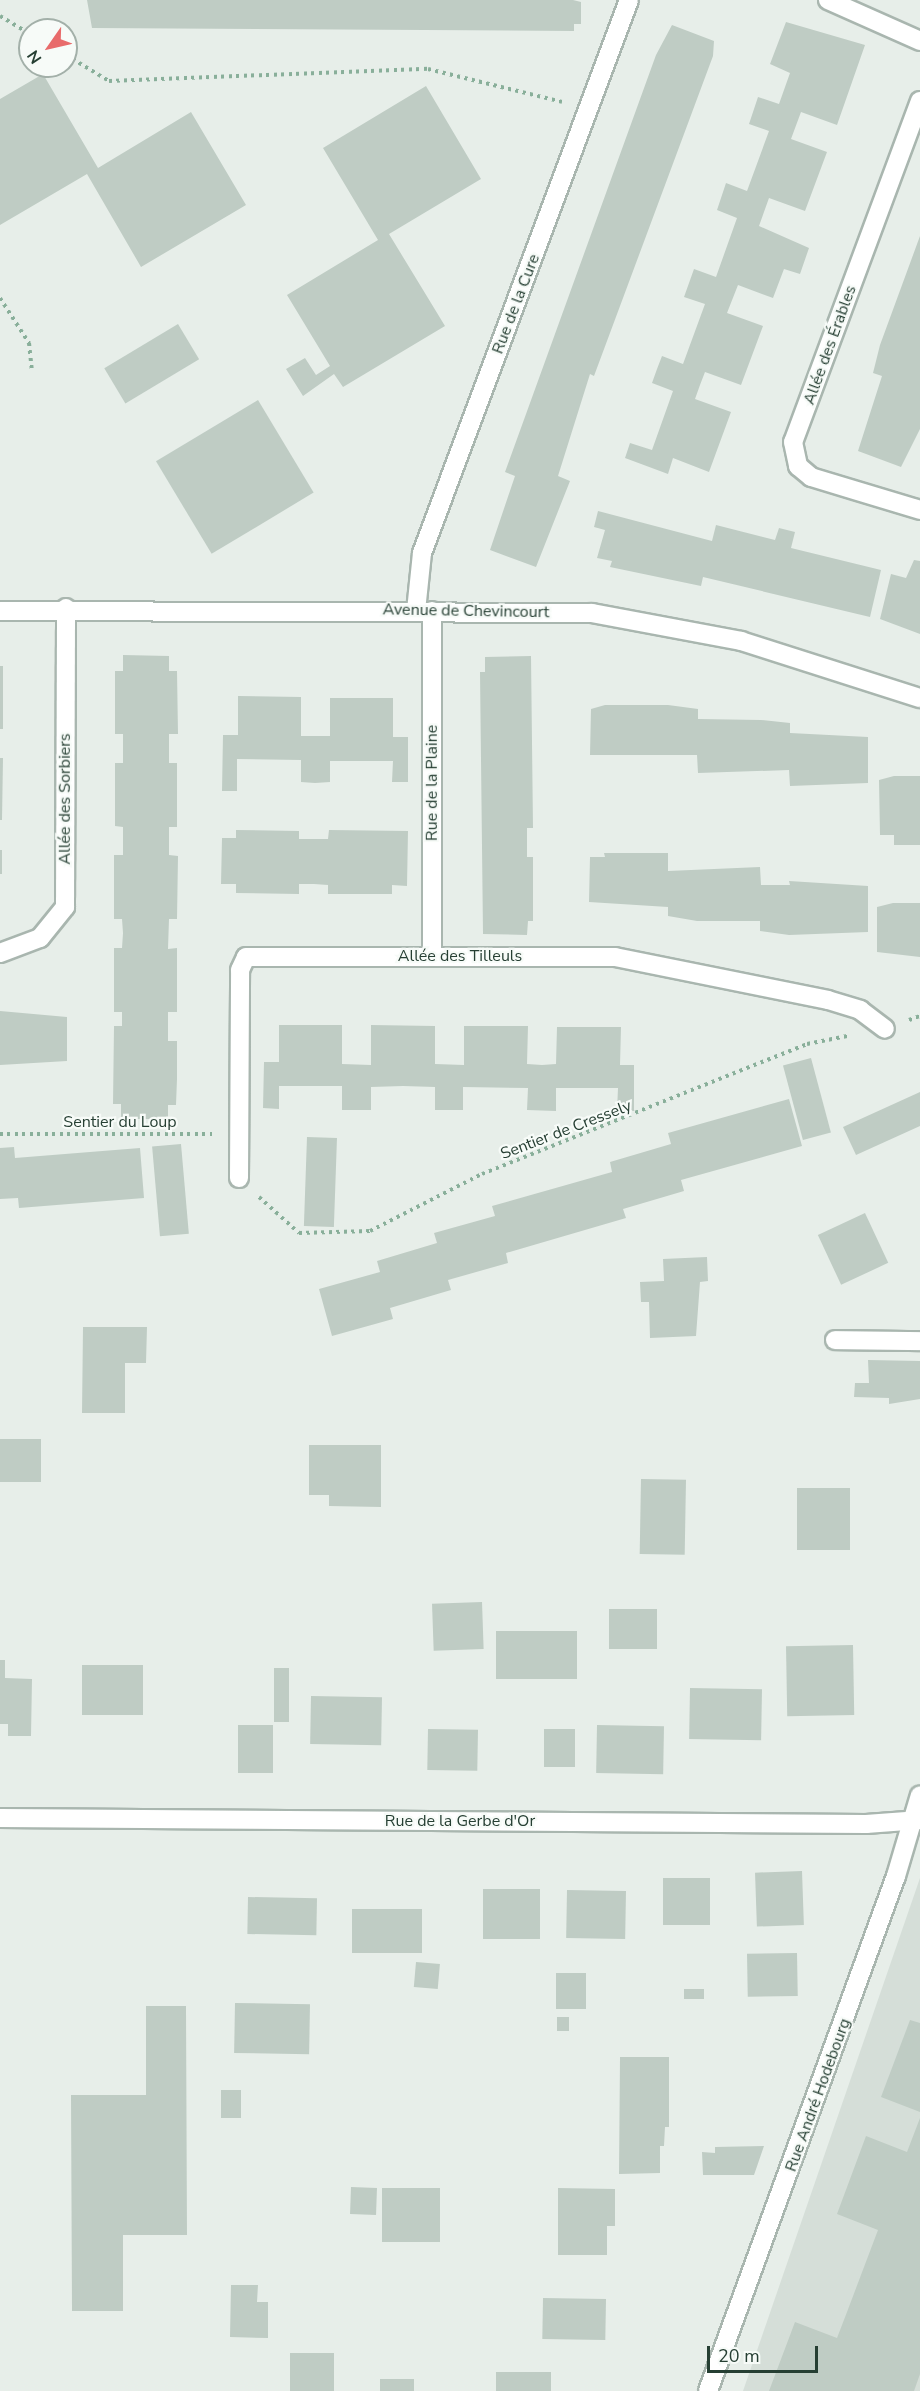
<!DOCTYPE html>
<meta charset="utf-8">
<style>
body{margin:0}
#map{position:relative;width:920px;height:2391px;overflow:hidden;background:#e7eee9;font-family:"Nunito Sans",sans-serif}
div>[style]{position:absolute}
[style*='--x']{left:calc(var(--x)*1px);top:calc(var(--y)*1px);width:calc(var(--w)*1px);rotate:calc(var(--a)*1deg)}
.built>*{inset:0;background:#d5ded8}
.building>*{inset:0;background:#bfccc4;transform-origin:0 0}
.path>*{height:4px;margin-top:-2px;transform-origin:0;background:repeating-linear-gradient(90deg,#89af9a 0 3px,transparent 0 7.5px)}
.roads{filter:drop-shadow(2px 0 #a9b6af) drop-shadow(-2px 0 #a9b6af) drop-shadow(0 2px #a9b6af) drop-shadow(0 -2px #a9b6af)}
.minor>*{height:18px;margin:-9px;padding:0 9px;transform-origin:9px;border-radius:9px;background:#fff}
span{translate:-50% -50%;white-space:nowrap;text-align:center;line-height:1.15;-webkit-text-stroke:4.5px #f7fbf8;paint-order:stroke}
.street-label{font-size:16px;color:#263f33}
.north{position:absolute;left:18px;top:18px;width:60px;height:60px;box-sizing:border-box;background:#f7fbf8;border:2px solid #a3b0a9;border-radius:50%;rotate:236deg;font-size:16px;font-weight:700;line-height:24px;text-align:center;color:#263f33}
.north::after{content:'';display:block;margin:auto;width:21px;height:27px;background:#e86b6b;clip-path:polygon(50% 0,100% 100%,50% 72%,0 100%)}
.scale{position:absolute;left:707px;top:2346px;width:111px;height:27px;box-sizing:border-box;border:3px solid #263f33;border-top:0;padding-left:8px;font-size:18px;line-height:21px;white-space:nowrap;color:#263f33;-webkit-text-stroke:4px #f7fbf8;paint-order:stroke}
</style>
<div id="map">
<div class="built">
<i style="clip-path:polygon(920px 1878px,920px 2391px,743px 2391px)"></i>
</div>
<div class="building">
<i style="clip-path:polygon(87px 0,573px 0,581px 2px,581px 24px,574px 24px,574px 31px,92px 28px)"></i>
<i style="clip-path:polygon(786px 22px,865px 45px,837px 125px,801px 112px,791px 139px,827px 152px,805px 211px,769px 198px,759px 226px,809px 248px,800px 274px,784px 269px,773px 298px,738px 285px,727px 313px,763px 326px,741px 385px,705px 372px,700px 385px,695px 399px,731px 412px,709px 472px,673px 458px,668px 474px,625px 458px,630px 443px,652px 450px,673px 391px,652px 383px,657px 369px,662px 356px,683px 364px,705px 304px,684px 297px,694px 269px,716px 277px,737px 218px,717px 210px,726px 183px,747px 191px,769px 131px,749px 124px,758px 97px,779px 104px,790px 73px,770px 64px)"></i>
<i style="clip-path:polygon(672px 25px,714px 41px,713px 56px,594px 376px,590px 374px,558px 476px,570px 481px,536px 567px,490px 550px,515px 476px,505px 472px,656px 55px)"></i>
<i style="clip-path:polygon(43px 74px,98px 168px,191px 112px,246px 205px,141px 267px,87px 174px,0 225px,0 99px)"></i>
<i style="clip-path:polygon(426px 86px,481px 179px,389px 234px,445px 326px,343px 387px,334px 374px,303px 396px,286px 369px,305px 358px,316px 375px,330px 366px,287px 295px,378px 240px,323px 148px)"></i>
<i style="clip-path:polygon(920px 236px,920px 429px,901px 467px,858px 451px,882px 376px,873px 373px,880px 345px)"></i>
<i style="left:178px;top:324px;width:41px;height:86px;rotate:59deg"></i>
<i style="left:258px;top:400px;width:108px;height:119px;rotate:59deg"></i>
<i style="clip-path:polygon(598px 511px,712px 541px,716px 525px,775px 540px,779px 528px,795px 532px,791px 548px,881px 570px,870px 617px,703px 577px,701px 586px,610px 567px,612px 561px,597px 558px,605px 530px,594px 527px)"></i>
<i style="clip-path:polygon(914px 560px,920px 561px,920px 634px,880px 619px,891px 574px,906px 578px)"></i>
<i style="clip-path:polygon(123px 655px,169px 656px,169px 671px,177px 671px,178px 734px,169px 734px,169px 763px,177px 763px,177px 827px,169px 827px,169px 855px,178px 856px,177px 919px,169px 919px,168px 949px,177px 948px,177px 1012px,168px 1012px,168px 1041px,177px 1041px,177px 1079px,176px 1105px,168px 1105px,168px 1119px,121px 1119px,121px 1104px,113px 1104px,114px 1026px,122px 1026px,122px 1012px,114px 1012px,114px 948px,122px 948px,123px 933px,122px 919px,114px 919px,114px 855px,123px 855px,123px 827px,115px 826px,115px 763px,123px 763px,123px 734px,115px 734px,115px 671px,123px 671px)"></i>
<i style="clip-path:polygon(531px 656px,533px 828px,527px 828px,527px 857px,533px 857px,533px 921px,528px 921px,527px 935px,483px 934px,480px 672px,485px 672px,485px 657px)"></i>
<i style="left:0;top:666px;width:3px;height:63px"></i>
<i style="clip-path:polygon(238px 696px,301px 697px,301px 736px,330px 736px,330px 698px,393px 698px,393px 737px,408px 737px,408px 782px,392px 782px,393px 761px,330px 761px,330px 782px,315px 783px,301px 782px,301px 760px,237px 759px,237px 791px,222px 791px,223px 735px,238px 735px)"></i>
<i style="clip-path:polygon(605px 705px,668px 705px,698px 709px,698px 719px,761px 720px,790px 723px,790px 733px,868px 737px,868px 783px,790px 786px,789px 770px,698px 773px,697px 755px,590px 755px,591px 709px)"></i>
<i style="clip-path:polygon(0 758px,3px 758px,2px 820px,0 820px)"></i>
<i style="clip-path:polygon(894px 776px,920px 776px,920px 845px,894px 845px,894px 835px,880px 835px,879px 780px)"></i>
<i style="clip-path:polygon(236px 830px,299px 831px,299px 839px,328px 839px,329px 830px,408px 831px,407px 886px,392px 885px,392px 894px,328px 894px,328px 885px,314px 884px,299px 884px,299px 894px,236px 893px,236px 884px,221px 884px,222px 838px,236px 838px)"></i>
<i style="left:0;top:850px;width:2px;height:24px"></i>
<i style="clip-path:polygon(604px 853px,668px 853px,668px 871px,760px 867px,761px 885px,790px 885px,789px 881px,868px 886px,868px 932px,789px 935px,760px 931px,760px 921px,697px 921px,668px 916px,668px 907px,589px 902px,590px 857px,605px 857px)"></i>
<i style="clip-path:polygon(893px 903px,920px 903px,920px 957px,877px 952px,877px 907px)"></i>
<i style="clip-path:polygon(0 1011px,67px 1017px,67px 1061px,0 1065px)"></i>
<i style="clip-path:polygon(279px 1025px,342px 1025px,342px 1064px,371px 1065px,371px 1025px,435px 1026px,435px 1064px,464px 1065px,464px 1026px,528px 1026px,527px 1064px,542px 1065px,556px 1064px,557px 1027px,621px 1027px,620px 1065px,634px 1065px,634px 1111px,617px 1111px,618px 1088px,556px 1088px,556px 1111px,527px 1110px,528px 1088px,463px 1087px,463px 1110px,435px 1110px,435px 1087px,403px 1086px,371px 1087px,371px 1110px,342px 1110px,342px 1086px,279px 1086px,279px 1109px,263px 1108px,264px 1062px,279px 1062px)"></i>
<i style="left:811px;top:1058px;width:77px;height:29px;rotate:75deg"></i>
<i style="clip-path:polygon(920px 1092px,920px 1126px,856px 1155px,843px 1127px)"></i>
<i style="clip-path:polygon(789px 1099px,802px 1146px,681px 1180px,684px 1191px,623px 1209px,626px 1218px,506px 1253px,508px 1263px,448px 1280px,451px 1290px,390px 1308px,393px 1319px,332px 1336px,319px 1289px,380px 1272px,377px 1261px,437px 1243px,434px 1233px,495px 1216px,492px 1206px,612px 1172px,610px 1162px,671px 1144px,668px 1133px)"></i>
<i style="left:307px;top:1137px;width:30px;height:89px;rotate:2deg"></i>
<i style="left:181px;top:1144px;width:90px;height:29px;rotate:85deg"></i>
<i style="clip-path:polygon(14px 1147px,15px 1158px,140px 1148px,144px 1198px,19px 1208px,18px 1198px,0 1199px,0 1148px)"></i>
<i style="left:865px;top:1213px;width:55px;height:52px;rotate:65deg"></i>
<i style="clip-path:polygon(707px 1257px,708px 1281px,700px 1282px,696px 1336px,650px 1338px,649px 1302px,641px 1302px,640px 1282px,664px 1281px,663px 1259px)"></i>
<i style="clip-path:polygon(83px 1327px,147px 1327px,146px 1363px,125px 1363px,125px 1413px,82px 1413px)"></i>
<i style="clip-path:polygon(868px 1360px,920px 1361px,920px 1399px,889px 1404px,889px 1398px,854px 1397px,855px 1383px,869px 1383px)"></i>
<i style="left:0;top:1439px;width:41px;height:43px"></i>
<i style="clip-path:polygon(309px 1445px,381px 1445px,381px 1507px,329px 1506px,329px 1495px,309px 1495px)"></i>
<i style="left:641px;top:1479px;width:45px;height:75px;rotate:1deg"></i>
<i style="left:797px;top:1488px;width:53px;height:62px"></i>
<i style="left:482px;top:1602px;width:47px;height:50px;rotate:88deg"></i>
<i style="left:609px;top:1609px;width:48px;height:40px"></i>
<i style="left:496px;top:1631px;width:81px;height:48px"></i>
<i style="left:853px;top:1645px;width:70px;height:67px;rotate:89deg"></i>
<i style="clip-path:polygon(0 1660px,5px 1660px,5px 1678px,32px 1679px,31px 1736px,8px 1736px,8px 1724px,0 1724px)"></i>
<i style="left:82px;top:1665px;width:61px;height:50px"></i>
<i style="left:274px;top:1668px;width:15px;height:54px"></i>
<i style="left:690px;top:1688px;width:72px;height:51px;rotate:1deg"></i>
<i style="left:311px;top:1696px;width:71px;height:48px;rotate:1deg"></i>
<i style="left:238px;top:1725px;width:35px;height:48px"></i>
<i style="left:597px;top:1725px;width:67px;height:48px;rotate:1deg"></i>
<i style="left:428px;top:1729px;width:50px;height:41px;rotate:1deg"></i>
<i style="left:544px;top:1729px;width:31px;height:38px"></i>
<i style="left:802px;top:1871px;width:54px;height:47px;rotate:88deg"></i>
<i style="left:710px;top:1878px;width:47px;height:47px;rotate:90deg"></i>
<i style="left:483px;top:1889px;width:57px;height:50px"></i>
<i style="left:567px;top:1890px;width:59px;height:48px;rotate:1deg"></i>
<i style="left:248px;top:1897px;width:69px;height:37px;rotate:1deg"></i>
<i style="left:352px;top:1909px;width:70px;height:44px"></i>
<i style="left:797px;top:1953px;width:43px;height:50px;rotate:89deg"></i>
<i style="left:416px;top:1962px;width:24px;height:25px;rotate:5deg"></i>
<i style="left:556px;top:1973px;width:30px;height:36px"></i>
<i style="left:684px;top:1989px;width:20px;height:10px"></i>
<i style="left:235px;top:2003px;width:75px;height:50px;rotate:1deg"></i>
<i style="clip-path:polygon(146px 2006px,186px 2006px,187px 2235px,123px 2235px,123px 2311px,72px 2311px,71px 2095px,146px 2095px)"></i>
<i style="left:557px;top:2017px;width:12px;height:14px"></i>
<i style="clip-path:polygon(910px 2020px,920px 2023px,920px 2112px,881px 2097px)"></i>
<i style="clip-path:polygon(620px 2057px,669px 2057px,669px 2127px,665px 2127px,664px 2146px,660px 2146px,660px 2173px,619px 2174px)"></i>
<i style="left:221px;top:2090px;width:20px;height:28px"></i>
<i style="clip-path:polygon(920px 2118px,920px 2374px,914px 2391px,769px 2391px,795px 2322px,837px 2338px,847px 2312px,878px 2230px,837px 2214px,866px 2136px,907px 2152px)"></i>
<i style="clip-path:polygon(764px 2146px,754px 2175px,703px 2175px,702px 2152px,715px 2153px,715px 2147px)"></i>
<i style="left:351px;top:2187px;width:26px;height:27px;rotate:2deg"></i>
<i style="left:382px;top:2188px;width:58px;height:54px"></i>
<i style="clip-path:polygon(558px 2188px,615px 2189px,615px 2226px,607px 2226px,607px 2255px,558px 2255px)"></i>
<i style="clip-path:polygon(231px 2285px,258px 2285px,257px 2302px,268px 2302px,268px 2338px,230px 2337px)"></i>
<i style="left:606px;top:2299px;width:41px;height:63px;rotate:91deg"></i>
<i style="left:290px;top:2353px;width:44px;height:38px"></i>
<i style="left:496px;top:2372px;width:55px;height:19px"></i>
<i style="left:414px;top:2379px;width:12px;height:34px;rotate:90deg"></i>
</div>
<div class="path">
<i style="--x:0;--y:16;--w:35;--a:31"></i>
<i style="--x:66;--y:55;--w:50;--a:31.2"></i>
<i style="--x:109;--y:81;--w:319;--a:-2.2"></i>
<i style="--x:428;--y:69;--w:138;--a:13.8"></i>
<i style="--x:0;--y:298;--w:54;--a:57.2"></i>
<i style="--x:29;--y:343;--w:30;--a:84"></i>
<i style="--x:909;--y:1020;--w:12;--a:-20"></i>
<i style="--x:0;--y:1134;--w:212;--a:0"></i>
<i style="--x:259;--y:1197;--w:54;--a:42"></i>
<i style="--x:299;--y:1233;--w:71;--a:-1.6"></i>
<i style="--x:370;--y:1231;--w:126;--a:-27"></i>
<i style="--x:482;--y:1174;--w:350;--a:-21.8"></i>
<i style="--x:807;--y:1044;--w:41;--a:-11.3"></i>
</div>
<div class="roads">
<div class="minor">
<i style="--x:828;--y:0;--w:101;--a:24"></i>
<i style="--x:920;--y:101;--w:364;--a:110.4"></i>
<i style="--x:793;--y:442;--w:25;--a:78"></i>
<i style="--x:798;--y:466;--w:17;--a:40"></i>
<i style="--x:811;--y:477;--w:114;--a:16.8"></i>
<i style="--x:0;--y:611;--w:592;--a:0.19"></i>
<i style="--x:592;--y:613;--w:152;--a:10.6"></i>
<i style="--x:741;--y:641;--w:188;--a:17.7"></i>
<i style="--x:416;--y:611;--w:58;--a:-84.1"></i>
<i style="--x:422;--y:553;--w:590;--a:-69.48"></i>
<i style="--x:0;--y:953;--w:43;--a:-20.6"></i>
<i style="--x:40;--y:938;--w:40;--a:-51"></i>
<i style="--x:65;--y:907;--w:299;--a:-89.8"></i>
<i style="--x:432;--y:955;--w:344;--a:-90"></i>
<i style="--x:239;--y:1178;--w:208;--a:-89.7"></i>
<i style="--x:240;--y:970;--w:14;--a:-65"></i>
<i style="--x:246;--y:957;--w:369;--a:0"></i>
<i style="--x:615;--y:957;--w:217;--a:11.4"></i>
<i style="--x:828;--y:1000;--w:34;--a:17"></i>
<i style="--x:860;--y:1010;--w:31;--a:37"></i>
<i style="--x:835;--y:1340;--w:85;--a:0.7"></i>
<i style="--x:0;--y:1818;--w:866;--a:0.4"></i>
<i style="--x:866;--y:1824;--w:54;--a:-4.2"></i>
<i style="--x:708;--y:2391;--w:548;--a:-69.95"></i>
<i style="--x:896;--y:1876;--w:84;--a:-73.5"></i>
</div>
</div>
<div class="street-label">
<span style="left:516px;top:304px;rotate:-69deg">Rue de la Cure</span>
<span style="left:830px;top:345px;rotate:-70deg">Allée des Érables</span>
<span style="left:466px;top:611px;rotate:1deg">Avenue de Chevincourt</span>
<span style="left:432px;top:783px;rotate:-90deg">Rue de la Plaine</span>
<span style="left:65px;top:799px;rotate:-90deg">Allée des Sorbiers</span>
<span style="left:460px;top:956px">Allée des Tilleuls</span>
<span style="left:120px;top:1122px">Sentier du Loup</span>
<span style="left:566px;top:1130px;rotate:-21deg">Sentier de Cressely</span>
<span style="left:460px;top:1821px">Rue de la Gerbe d'Or</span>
<span style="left:818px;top:2095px;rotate:-70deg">Rue André Hodebourg</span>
</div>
<div class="north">N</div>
<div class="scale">20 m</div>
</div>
